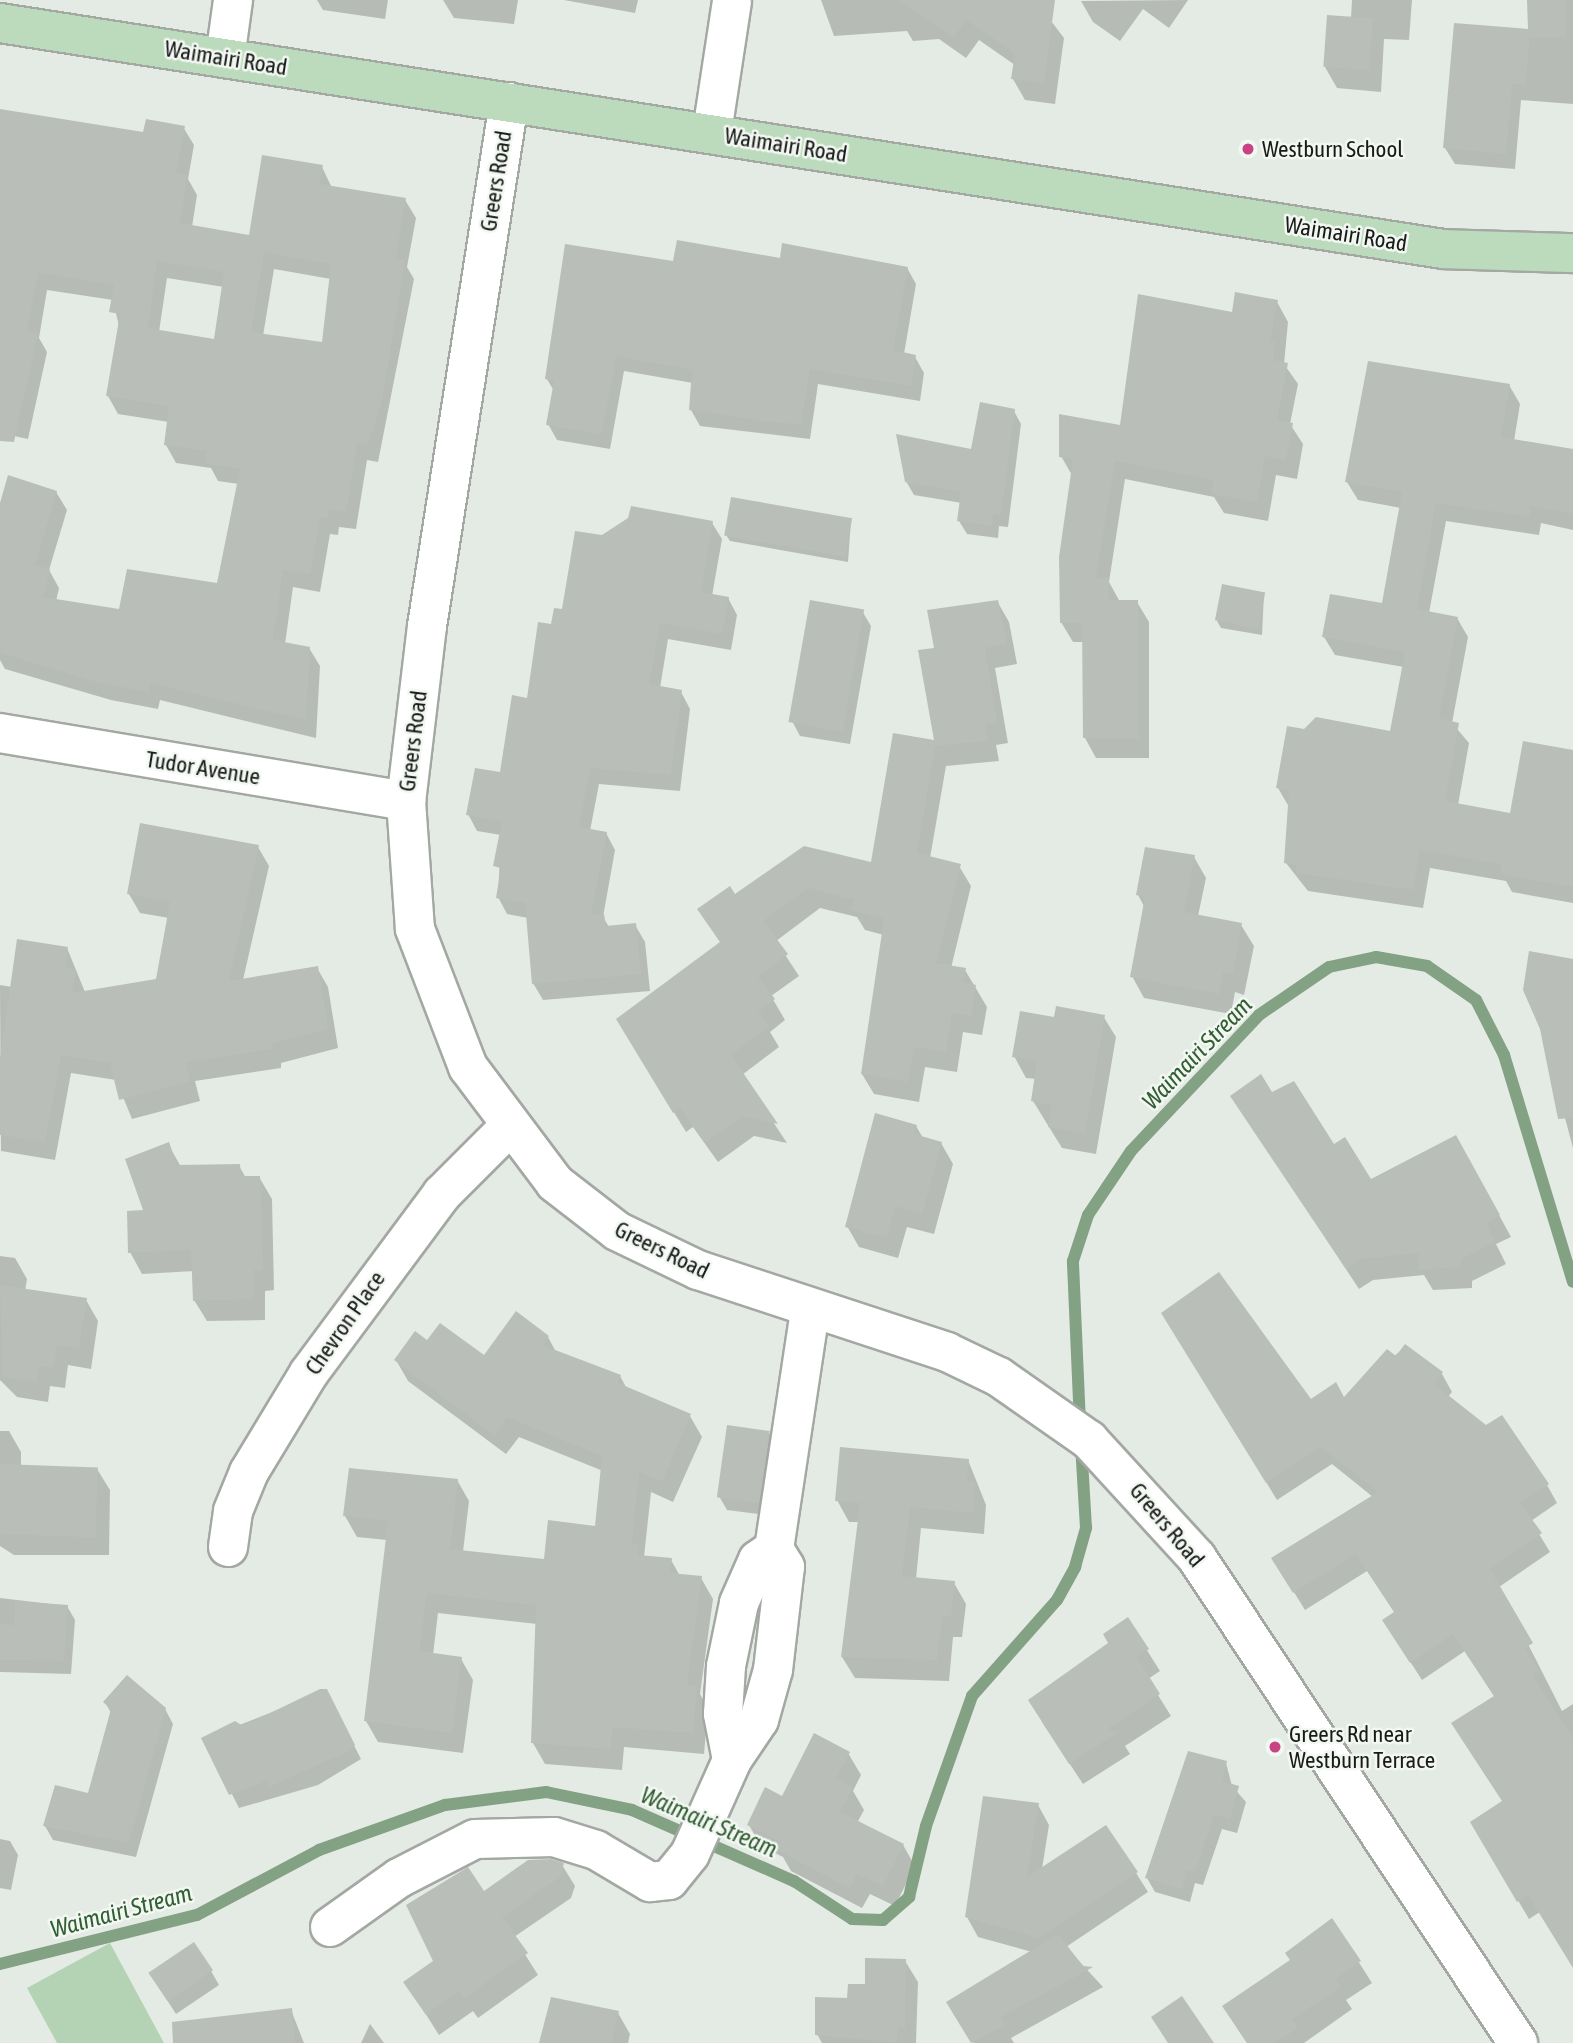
<!DOCTYPE html>
<style>
body{margin:0}
#map{position:relative;width:1573px;height:2043px;overflow:hidden;background:#e4eae4;font-family:"Asap Condensed",sans-serif}
div>[style]{position:absolute}
[style*='--x']{left:calc(var(--x)*1px);top:calc(var(--y)*1px);width:calc(var(--w)*1px);rotate:calc(var(--a)*1deg)}
.green>*{inset:0;background:#b4d3b4}
.shadow>*{inset:0;background:#0003}
.stream>*{height:12px;margin:-6px;padding:0 6px;transform-origin:6px;border-radius:6px;background:#83a183}
.building>*{inset:0;background:#b9beb9;transform-origin:0 0}
.roads{filter:drop-shadow(2px 0 #a3a8a3) drop-shadow(-2px 0 #a3a8a3) drop-shadow(0 2px #a3a8a3) drop-shadow(0 -2px #a3a8a3)}
.minor>*{height:38px;margin:-19px;padding:0 19px;transform-origin:19px;border-radius:19px;background:#fff}
.major>*{height:38px;margin:-19px;padding:0 19px;transform-origin:19px;border-radius:19px;background:#bbdbbc}
.dots>*{width:19px;height:19px;translate:-50% -50%;box-sizing:border-box;border:4px solid #f2f7f2;border-radius:50%}
span{translate:-50% -50%;white-space:nowrap;text-align:center;line-height:1.15;-webkit-text-stroke:5px #f2f7f2;paint-order:stroke}
.street-label{font-size:23px;color:#191b19}
.poi-label{font-size:23px;color:#191b19}
.left{translate:0 -50%;text-align:left}
.water-label{font-size:24px;color:#325e34;font-style:italic}
</style>
<div id="map">
<div class="green">
<i style="clip-path:polygon(110px 1943px,164px 2043px,57px 2043px,27px 1988px)"></i>
</div>
<div class="shadow">
<i style="clip-path:polygon(317px 0,388px 0,385px 19px,323px 10px)"></i>
<i style="clip-path:polygon(443px 0,518px 0,514px 24px,454px 18px)"></i>
<i style="clip-path:polygon(564px 0,638px 0,635px 13px)"></i>
<i style="clip-path:polygon(821px 0,1035px 0,1064px 38px,1055px 104px,1025px 100px,1013px 79px,1015px 65px,979px 40px,966px 58px,939px 39px,913px 41px,907px 31px,834px 36px)"></i>
<i style="clip-path:polygon(1188px 0,1169px 28px,1143px 9px,1120px 41px,1093px 22px,1081px 1px)"></i>
<i style="clip-path:polygon(1352px 0,1412px 0,1409px 40px,1384px 39px,1381px 92px,1337px 88px,1325px 67px,1351px 18px)"></i>
<i style="clip-path:polygon(1528px 0,1573px 0,1573px 104px,1521px 100px,1515px 169px,1455px 164px,1445px 148px,1530px 31px)"></i>
<i style="clip-path:polygon(evenodd,0 112px,145px 134px,183px 127px,194px 145px,188px 179px,197px 195px,192px 227px,250px 237px,322px 167px,332px 188px,405px 200px,416px 218px,407px 267px,414px 279px,378px 462px,367px 460px,356px 529px,339px 527px,338px 535px,330px 534px,320px 592px,293px 587px,285px 644px,309px 648px,320px 666px,316px 738px,160px 700px,158px 709px,111px 700px,5px 669px,0 660px,0 574px,56px 492px,67px 510px,49px 570px,59px 588px,56px 601px,121px 611px,219px 585px,239px 484px,218px 481px,211px 468px,176px 463px,166px 445px,169px 422px,118px 414px,108px 396px,119px 326px,113px 300px,47px 290px,39px 338px,47px 352px,28px 439px,0 433px,0 112px,274px 269px,331px 279px,324px 344px,263px 336px,274px 269px,0 112px,167px 278px,224px 287px,215px 341px,159px 332px,167px 278px)"></i>
<i style="clip-path:polygon(781px 260px,907px 268px,916px 284px,904px 354px,915px 357px,924px 373px,920px 401px,818px 384px,810px 439px,700px 426px,691px 410px,693px 383px,624px 371px,610px 449px,557px 440px,548px 424px,554px 391px,547px 379px,674px 263px)"></i>
<i style="clip-path:polygon(1277px 302px,1288px 322px,1284px 364px,1298px 384px,1290px 424px,1303px 444px,1297px 479px,1276px 475px,1268px 521px,1224px 513px,1214px 497px,1125px 479px,1109px 582px,1120px 602px,1137px 602px,1149px 622px,1149px 758px,1096px 758px,1085px 738px,1084px 642px,1073px 642px,1061px 622px,1073px 477px,1061px 456px,1121px 427px,1233px 315px)"></i>
<i style="clip-path:polygon(1509px 385px,1520px 404px,1514px 441px,1573px 451px,1573px 530px,1541px 523px,1539px 535px,1446px 521px,1429px 613px,1457px 618px,1468px 637px,1452px 723px,1469px 743px,1458px 805px,1512px 815px,1573px 752px,1573px 903px,1512px 892px,1506px 881px,1430px 868px,1423px 908px,1308px 891px,1286px 863px,1289px 807px,1278px 788px,1305px 731px,1391px 733px,1404px 667px,1335px 655px,1324px 637px,1383px 605px,1401px 508px,1358px 500px,1347px 482px)"></i>
<i style="clip-path:polygon(1014px 411px,1021px 424px,1008px 527px,999px 526px,998px 538px,967px 534px,959px 521px,962px 503px,914px 495px,906px 481px,972px 451px)"></i>
<i style="clip-path:polygon(851px 520px,848px 562px,730px 541px,726px 535px)"></i>
<i style="clip-path:polygon(712px 523px,722px 539px,712px 596px,728px 598px,737px 615px,731px 650px,668px 639px,660px 688px,681px 692px,690px 709px,680px 791px,599px 784px,590px 831px,606px 833px,615px 850px,603px 917px,609px 927px,635px 925px,645px 942px,650px 991px,543px 1000px,533px 983px,528px 918px,507px 914px,498px 897px,501px 835px,477px 831px,468px 814px,501px 774px,553px 627px,602px 537px)"></i>
<i style="clip-path:polygon(1264px 593px,1262px 635px,1221px 628px,1217px 621px)"></i>
<i style="clip-path:polygon(997px 601px,1009px 622px,1017px 664px,995px 668px,1008px 743px,996px 745px,999px 761px,946px 766px,930px 858px,959px 866px,971px 886px,951px 968px,965px 970px,987px 1007px,982px 1035px,963px 1032px,957px 1072px,925px 1067px,919px 1102px,874px 1094px,862px 1074px,884px 935px,865px 930px,857px 917px,820px 908px,776px 941px,799px 976px,771px 996px,785px 1020px,770px 1032px,779px 1047px,742px 1075px,787px 1143px,754px 1136px,718px 1162px,693px 1127px,686px 1132px,630px 1040px,721px 943px,699px 910px,872px 864px,936px 742px,936px 649px)"></i>
<i style="clip-path:polygon(862px 611px,871px 626px,850px 744px,800px 736px,792px 721px)"></i>
<i style="clip-path:polygon(258px 847px,269px 866px,243px 980px,317px 968px,328px 987px,338px 1048px,281px 1063px,281px 1068px,195px 1081px,200px 1101px,132px 1119px,116px 1080px,71px 1073px,55px 1160px,1px 1151px,0 985px,12px 987px,67px 948px,85px 992px,158px 981px,169px 918px,140px 913px,129px 894px)"></i>
<i style="clip-path:polygon(1194px 857px,1206px 878px,1198px 916px,1241px 925px,1254px 946px,1244px 995px,1235px 992px,1231px 1014px,1144px 998px,1132px 976px,1145px 908px,1138px 895px)"></i>
<i style="clip-path:polygon(1573px 961px,1573px 1148px,1541px 1028px)"></i>
<i style="clip-path:polygon(1103px 1016px,1116px 1037px,1096px 1154px,1062px 1148px,1033px 1101px,1036px 1079px,1026px 1078px,1014px 1056px,1056px 1019px)"></i>
<i style="clip-path:polygon(1272px 1094px,1370px 1181px,1468px 1158px,1511px 1237px,1496px 1244px,1506px 1264px,1472px 1281px,1472px 1288px,1433px 1290px,1424px 1275px,1373px 1280px,1359px 1289px,1232px 1096px)"></i>
<i style="clip-path:polygon(916px 1126px,923px 1138px,941px 1143px,953px 1164px,934px 1234px,907px 1227px,898px 1258px,859px 1247px,847px 1226px)"></i>
<i style="clip-path:polygon(168px 1144px,181px 1167px,239px 1166px,246px 1178px,259px 1177px,272px 1199px,274px 1290px,265px 1291px,265px 1320px,207px 1321px,194px 1300px,194px 1271px,142px 1274px,130px 1252px)"></i>
<i style="clip-path:polygon(0 1256px,15px 1258px,27px 1279px,25px 1291px,86px 1300px,98px 1321px,91px 1369px,68px 1365px,65px 1388px,50px 1386px,48px 1402px,17px 1397px,0 1380px)"></i>
<i style="clip-path:polygon(1174px 1332px,1310px 1401px,1344px 1400px,1406px 1346px,1442px 1374px,1452px 1392px,1448px 1397px,1547px 1485px,1557px 1503px,1531px 1521px,1550px 1552px,1499px 1587px,1562px 1711px,1573px 1704px,1573px 1966px,1540px 1912px,1529px 1919px,1472px 1823px,1504px 1803px,1494px 1696px,1465px 1651px,1422px 1680px,1395px 1638px,1395px 1613px,1367px 1571px,1305px 1610px,1284px 1576px,1373px 1497px,1332px 1464px,1277px 1500px)"></i>
<i style="clip-path:polygon(548px 1337px,556px 1352px,620px 1376px,627px 1389px,690px 1416px,702px 1437px,673px 1502px,651px 1492px,644px 1557px,671px 1560px,680px 1576px,701px 1578px,713px 1599px,700px 1694px,708px 1708px,704px 1754px,624px 1747px,622px 1770px,545px 1764px,533px 1743px,537px 1624px,438px 1613px,433px 1655px,461px 1659px,473px 1680px,463px 1753px,378px 1742px,366px 1721px,387px 1540px,357px 1537px,345px 1516px,457px 1480px,469px 1501px,463px 1552px,545px 1561px,597px 1528px,603px 1471px,519px 1437px,506px 1454px,408px 1381px,396px 1360px,428px 1343px,484px 1358px)"></i>
<i style="clip-path:polygon(0 1431px,9px 1431px,21px 1452px,21px 1467px,97px 1469px,110px 1490px,109px 1555px,14px 1555px,0 1546px)"></i>
<i style="clip-path:polygon(769px 1433px,777px 1447px,766px 1515px,727px 1510px,719px 1496px)"></i>
<i style="clip-path:polygon(968px 1460px,986px 1505px,984px 1534px,921px 1528px,916px 1579px,954px 1583px,966px 1604px,962px 1637px,953px 1637px,949px 1681px,855px 1678px,842px 1657px,859px 1522px,849px 1522px,837px 1500px)"></i>
<i style="clip-path:polygon(0 1598px,67px 1606px,75px 1620px,71px 1674px,0 1672px)"></i>
<i style="clip-path:polygon(1128px 1620px,1160px 1671px,1148px 1679px,1171px 1716px,1125px 1746px,1130px 1754px,1083px 1784px,1042px 1722px)"></i>
<i style="clip-path:polygon(326px 1691px,361px 1759px,318px 1785px,239px 1808px,204px 1739px)"></i>
<i style="clip-path:polygon(105px 1702px,165px 1709px,173px 1724px,136px 1857px,53px 1840px,45px 1826px,89px 1796px,111px 1713px)"></i>
<i style="clip-path:polygon(848px 1753px,861px 1775px,853px 1791px,864px 1810px,857px 1823px,903px 1845px,915px 1866px,895px 1906px,870px 1894px,862px 1908px,791px 1871px,783px 1857px,761px 1846px,749px 1825px)"></i>
<i style="clip-path:polygon(1226px 1763px,1232px 1786px,1246px 1802px,1237px 1833px,1222px 1829px,1203px 1885px,1195px 1883px,1190px 1902px,1155px 1892px,1147px 1878px)"></i>
<i style="clip-path:polygon(1038px 1805px,1049px 1825px,1042px 1869px,1136px 1873px,1148px 1892px,1066px 1947px,1103px 1987px,1011px 2038px,1014px 2043px,973px 2043px,960px 2023px,1032px 1952px,978px 1937px,967px 1917px)"></i>
<i style="clip-path:polygon(0 1839px,10px 1841px,18px 1855px,11px 1890px,0 1888px)"></i>
<i style="clip-path:polygon(562px 1865px,575px 1886px,571px 1898px,514px 1937px,538px 1975px,478px 2018px,473px 2011px,439px 2035px,406px 1983px,435px 1962px,483px 1893px)"></i>
<i style="clip-path:polygon(1332px 1920px,1372px 1983px,1346px 2000px,1352px 2009px,1304px 2043px,1247px 2043px,1237px 2028px)"></i>
<i style="clip-path:polygon(905px 1961px,918px 1982px,916px 2043px,822px 2043px,817px 2034px,867px 1986px)"></i>
<i style="clip-path:polygon(211px 1971px,219px 1985px,176px 2014px,158px 1986px)"></i>
<i style="clip-path:polygon(291px 2010px,304px 2043px,214px 2043px)"></i>
<i style="clip-path:polygon(618px 2013px,630px 2034px,628px 2043px,541px 2043px)"></i>
<i style="clip-path:polygon(370px 2024px,384px 2043px,361px 2043px)"></i>
</div>
<div class="stream">
<i style="--x:1080;--y:1424;--w:163;--a:-92.5"></i>
<i style="--x:1073;--y:1261;--w:48;--a:-71.9"></i>
<i style="--x:1088;--y:1215;--w:77;--a:-56.1"></i>
<i style="--x:1131;--y:1151;--w:187;--a:-46.7"></i>
<i style="--x:1259;--y:1015;--w:85;--a:-34.4"></i>
<i style="--x:1329;--y:967;--w:48;--a:-12"></i>
<i style="--x:1376;--y:957;--w:52;--a:10"></i>
<i style="--x:1427;--y:966;--w:60;--a:34.8"></i>
<i style="--x:1476;--y:1000;--w:62;--a:63"></i>
<i style="--x:1504;--y:1055;--w:237;--a:73.1"></i>
<i style="--x:0;--y:1964;--w:203;--a:-14"></i>
<i style="--x:197;--y:1915;--w:138;--a:-28"></i>
<i style="--x:319;--y:1850;--w:134;--a:-19.7"></i>
<i style="--x:445;--y:1805;--w:102;--a:-7.3"></i>
<i style="--x:546;--y:1792;--w:88;--a:11.8"></i>
<i style="--x:632;--y:1810;--w:177;--a:23.7"></i>
<i style="--x:794;--y:1881;--w:69;--a:33.2"></i>
<i style="--x:852;--y:1919;--w:31;--a:2"></i>
<i style="--x:883;--y:1920;--w:35;--a:-41"></i>
<i style="--x:909;--y:1897;--w:73;--a:-76.5"></i>
<i style="--x:926;--y:1826;--w:138;--a:-70.5"></i>
<i style="--x:972;--y:1696;--w:128;--a:-48.5"></i>
<i style="--x:1057;--y:1600;--w:38;--a:-61"></i>
<i style="--x:1075;--y:1567;--w:41;--a:-74.2"></i>
<i style="--x:1086;--y:1528;--w:83;--a:-93.4"></i>
</div>
<div class="building">
<i style="clip-path:polygon(899px 0,1055px 0,1044px 83px,1011px 79px,1015px 53px,966px 20px,953px 38px)"></i>
<i style="clip-path:polygon(1527px 0,1565px 0,1566px 37px,1530px 38px,1525px 85px,1512px 84px,1506px 154px,1443px 148px,1454px 23px,1528px 29px)"></i>
<i style="left:1327px;top:15px;width:46px;height:52px;rotate:4deg"></i>
<i style="clip-path:polygon(evenodd,0 109px,143px 132px,146px 119px,185px 126px,176px 173px,188px 175px,180px 223px,249px 235px,262px 155px,323px 165px,320px 184px,406px 198px,396px 258px,405px 260px,382px 400px,368px 445px,357px 443px,346px 512px,329px 510px,328px 518px,320px 517px,310px 574px,283px 570px,273px 640px,310px 647px,306px 720px,150px 683px,149px 692px,99px 683px,0 653px,0 503px,8px 475px,57px 491px,35px 565px,50px 569px,43px 597px,119px 609px,127px 569px,217px 583px,240px 469px,206px 463px,206px 451px,164px 445px,169px 406px,106px 396px,120px 314px,109px 312px,114px 285px,38px 272px,27px 331px,38px 333px,14px 442px,0 441px,0 109px,264px 252px,331px 264px,322px 342px,251px 332px,264px 252px,0 109px,157px 261px,224px 272px,214px 339px,148px 328px,157px 261px)"></i>
<i style="clip-path:polygon(677px 240px,780px 258px,782px 243px,908px 267px,893px 350px,916px 355px,911px 386px,810px 369px,801px 424px,778px 423px,689px 410px,692px 370px,616px 356px,602px 434px,546px 425px,554px 381px,545px 379px,565px 244px,673px 261px)"></i>
<i style="clip-path:polygon(1235px 292px,1278px 300px,1270px 342px,1276px 342px,1273px 360px,1288px 363px,1277px 420px,1293px 423px,1286px 460px,1265px 456px,1257px 502px,1211px 494px,1213px 480px,1115px 461px,1096px 578px,1109px 578px,1109px 600px,1138px 600px,1139px 739px,1083px 738px,1082px 623px,1060px 623px,1059px 557px,1073px 459px,1059px 457px,1059px 414px,1120px 425px,1138px 294px,1232px 312px)"></i>
<i style="clip-path:polygon(1368px 361px,1510px 384px,1501px 437px,1573px 449px,1573px 514px,1531px 506px,1529px 517px,1436px 503px,1417px 609px,1458px 617px,1439px 718px,1459px 723px,1445px 801px,1510px 813px,1523px 741px,1573px 750px,1573px 887px,1500px 874px,1501px 864px,1420px 850px,1413px 890px,1296px 873px,1296px 865px,1284px 863px,1289px 790px,1276px 788px,1287px 726px,1304px 729px,1316px 717px,1390px 731px,1405px 652px,1322px 637px,1330px 594px,1382px 603px,1402px 492px,1345px 482px)"></i>
<i style="clip-path:polygon(980px 402px,1015px 409px,1001px 515px,993px 514px,992px 526px,957px 521px,961px 492px,905px 482px,896px 434px,971px 449px)"></i>
<i style="left:731px;top:497px;width:123px;height:39px;rotate:10deg"></i>
<i style="clip-path:polygon(631px 506px,713px 521px,701px 592px,729px 597px,722px 634px,660px 623px,649px 684px,682px 690px,671px 775px,590px 768px,579px 827px,607px 832px,591px 915px,604px 914px,606px 926px,636px 923px,641px 974px,532px 984px,525px 903px,496px 898px,501px 868px,493px 866px,502px 821px,466px 815px,475px 768px,500px 772px,512px 695px,527px 698px,538px 622px,551px 624px,554px 608px,562px 609px,575px 531px,602px 535px,628px 518px)"></i>
<i style="left:1222px;top:584px;width:44px;height:37px;rotate:11deg"></i>
<i style="left:810px;top:600px;width:55px;height:124px;rotate:10deg"></i>
<i style="clip-path:polygon(998px 600px,1007px 644px,985px 648px,997px 723px,986px 724px,988px 741px,935px 746px,917px 853px,961px 864px,936px 963px,966px 968px,963px 982px,976px 985px,971px 1016px,952px 1013px,946px 1052px,914px 1047px,908px 1082px,861px 1074px,884px 919px,851px 910px,854px 900px,808px 888px,763px 921px,788px 954px,758px 977px,775px 999px,758px 1012px,769px 1026px,731px 1055px,778px 1124px,742px 1116px,705px 1143px,680px 1108px,673px 1113px,616px 1019px,720px 942px,697px 909px,730px 886px,735px 894px,804px 846px,871px 862px,893px 733px,934px 740px,918px 650px,934px 648px,927px 610px)"></i>
<i style="clip-path:polygon(140px 823px,259px 845px,229px 981px,318px 966px,328px 1029px,271px 1044px,272px 1049px,186px 1062px,190px 1082px,119px 1100px,110px 1063px,61px 1055px,45px 1142px,0 1135px,0 1059px,17px 939px,68px 947px,65px 967px,76px 969px,72px 993px,156px 979px,170px 902px,127px 894px)"></i>
<i style="clip-path:polygon(1145px 847px,1195px 855px,1184px 912px,1242px 923px,1233px 974px,1223px 972px,1219px 994px,1130px 977px,1145px 897px,1136px 895px)"></i>
<i style="clip-path:polygon(1529px 951px,1573px 959px,1573px 1118px,1558px 1119px,1540px 1029px,1523px 990px)"></i>
<i style="clip-path:polygon(1056px 1006px,1105px 1015px,1085px 1133px,1048px 1127px,1052px 1105px,1031px 1101px,1037px 1061px,1012px 1057px,1020px 1011px,1054px 1017px)"></i>
<i style="clip-path:polygon(1261px 1074px,1272px 1092px,1294px 1081px,1334px 1144px,1345px 1137px,1371px 1179px,1456px 1135px,1500px 1215px,1486px 1223px,1495px 1242px,1461px 1259px,1461px 1267px,1419px 1270px,1418px 1253px,1361px 1259px,1346px 1269px,1230px 1096px)"></i>
<i style="clip-path:polygon(875px 1113px,917px 1125px,914px 1134px,942px 1142px,922px 1214px,895px 1206px,887px 1238px,845px 1227px)"></i>
<i style="clip-path:polygon(169px 1142px,177px 1165px,240px 1164px,241px 1176px,260px 1176px,263px 1270px,254px 1270px,253px 1299px,193px 1301px,191px 1250px,128px 1253px,127px 1211px,143px 1210px,125px 1159px)"></i>
<i style="clip-path:polygon(1219px 1272px,1311px 1399px,1336px 1382px,1344px 1397px,1387px 1349px,1396px 1356px,1405px 1344px,1443px 1372px,1434px 1384px,1486px 1425px,1502px 1415px,1549px 1484px,1520px 1503px,1542px 1533px,1490px 1569px,1533px 1643px,1525px 1648px,1539px 1670px,1532px 1675px,1573px 1738px,1573px 1968px,1528px 1895px,1517px 1902px,1470px 1822px,1502px 1801px,1451px 1723px,1494px 1696px,1453px 1634px,1410px 1663px,1382px 1620px,1394px 1612px,1356px 1554px,1293px 1593px,1271px 1558px,1378px 1492px,1321px 1447px,1266px 1483px,1161px 1313px)"></i>
<i style="clip-path:polygon(0 1285px,87px 1298px,79px 1348px,57px 1345px,53px 1368px,39px 1366px,37px 1382px,3px 1377px)"></i>
<i style="clip-path:polygon(516px 1311px,549px 1336px,542px 1345px,621px 1375px,618px 1383px,691px 1414px,662px 1482px,639px 1472px,632px 1544px,639px 1545px,638px 1555px,672px 1558px,670px 1573px,702px 1576px,687px 1684px,697px 1686px,693px 1733px,612px 1727px,611px 1749px,531px 1743px,536px 1605px,427px 1593px,419px 1651px,462px 1657px,452px 1733px,364px 1721px,388px 1521px,343px 1516px,349px 1468px,458px 1479px,450px 1549px,544px 1559px,548px 1520px,595px 1526px,602px 1456px,507px 1417px,494px 1435px,394px 1360px,415px 1331px,427px 1340px,440px 1323px,484px 1355px)"></i>
<i style="left:727px;top:1425px;width:43px;height:73px;rotate:8deg"></i>
<i style="clip-path:polygon(840px 1447px,969px 1459px,967px 1482px,975px 1482px,973px 1513px,910px 1507px,902px 1576px,955px 1581px,951px 1617px,942px 1616px,937px 1660px,841px 1657px,860px 1503px,835px 1501px)"></i>
<i style="left:0;top:1464px;width:98px;height:70px;rotate:2deg"></i>
<i style="clip-path:polygon(15px 1601px,68px 1605px,64px 1661px,0 1660px,0 1624px,14px 1625px)"></i>
<i style="clip-path:polygon(1128px 1617px,1149px 1649px,1137px 1657px,1160px 1694px,1107px 1729px,1119px 1732px,1069px 1764px,1028px 1700px,1108px 1643px,1103px 1634px)"></i>
<i style="clip-path:polygon(127px 1675px,166px 1708px,129px 1843px,43px 1826px,55px 1785px,88px 1793px,111px 1709px,103px 1702px)"></i>
<i style="clip-path:polygon(320px 1689px,327px 1689px,355px 1745px,351px 1750px,269px 1787px,267px 1781px,229px 1795px,201px 1738px,235px 1721px,243px 1726px)"></i>
<i style="clip-path:polygon(814px 1733px,850px 1752px,836px 1779px,853px 1788px,840px 1812px,904px 1844px,883px 1886px,857px 1874px,849px 1888px,777px 1850px,781px 1842px,747px 1825px,765px 1787px,782px 1796px)"></i>
<i style="clip-path:polygon(1188px 1751px,1227px 1761px,1222px 1781px,1239px 1786px,1230px 1819px,1214px 1815px,1195px 1872px,1187px 1870px,1182px 1889px,1145px 1878px)"></i>
<i style="clip-path:polygon(983px 1796px,1039px 1803px,1027px 1877px,1106px 1825px,1138px 1872px,1038px 1938px,965px 1917px)"></i>
<i style="clip-path:polygon(551px 1859px,564px 1863px,560px 1877px,502px 1917px,528px 1953px,464px 1998px,459px 1991px,426px 2015px,403px 1982px,433px 1961px,406px 1905px,468px 1867px,484px 1891px,528px 1860px)"></i>
<i style="clip-path:polygon(1332px 1918px,1361px 1961px,1335px 1979px,1341px 1987px,1292px 2019px,1298px 2028px,1275px 2043px,1247px 2043px,1222px 2006px,1290px 1960px,1285px 1953px)"></i>
<i style="clip-path:polygon(1058px 1934px,1083px 1966px,1093px 1967px,1001px 2017px,1005px 2025px,971px 2043px,946px 2002px)"></i>
<i style="left:194px;top:1942px;width:34px;height:55px;rotate:56deg"></i>
<i style="clip-path:polygon(865px 1958px,906px 1959px,905px 2028px,898px 2028px,897px 2043px,815px 2035px,815px 1997px,847px 1998px,848px 1984px,865px 1984px)"></i>
<i style="clip-path:polygon(1182px 1996px,1214px 2043px,1168px 2043px,1151px 2017px)"></i>
<i style="clip-path:polygon(551px 1997px,619px 2011px,611px 2043px,539px 2043px)"></i>
<i style="clip-path:polygon(292px 2008px,295px 2043px,173px 2043px,172px 2022px)"></i>
</div>
<div class="roads">
<div class="minor">
<i style="--x:225;--y:58;--w:59;--a:-82.1"></i>
<i style="--x:509;--y:102;--w:530;--a:98.89"></i>
<i style="--x:427;--y:626;--w:176;--a:96.8"></i>
<i style="--x:406;--y:801;--w:128;--a:86"></i>
<i style="--x:415;--y:929;--w:148;--a:69"></i>
<i style="--x:468;--y:1067;--w:145;--a:53.1"></i>
<i style="--x:555;--y:1183;--w:78;--a:37.7"></i>
<i style="--x:617;--y:1231;--w:90;--a:25.7"></i>
<i style="--x:698;--y:1270;--w:262;--a:18.2"></i>
<i style="--x:947;--y:1352;--w:58;--a:25.7"></i>
<i style="--x:999;--y:1377;--w:110;--a:35"></i>
<i style="--x:1089;--y:1440;--w:160;--a:47.5"></i>
<i style="--x:1197;--y:1558;--w:582;--a:56.5"></i>
<i style="--x:712;--y:132;--w:132;--a:-81.3"></i>
<i style="--x:0;--y:733;--w:412;--a:9.5"></i>
<i style="--x:228;--y:1547;--w:36;--a:-82"></i>
<i style="--x:233;--y:1511;--w:42;--a:-67.7"></i>
<i style="--x:249;--y:1472;--w:116;--a:-58.8"></i>
<i style="--x:309;--y:1373;--w:223;--a:-53.4"></i>
<i style="--x:442;--y:1194;--w:93;--a:-45"></i>
<i style="--x:732;--y:1760;--w:47;--a:-101.1"></i>
<i style="--x:723;--y:1714;--w:48;--a:-86.4"></i>
<i style="--x:726;--y:1666;--w:64;--a:-78.3"></i>
<i style="--x:739;--y:1603;--w:47;--a:-66.2"></i>
<i style="--x:758;--y:1560;--w:19;--a:-35"></i>
<i style="--x:330;--y:1927;--w:85;--a:-35.4"></i>
<i style="--x:399;--y:1878;--w:85;--a:-27.2"></i>
<i style="--x:475;--y:1839;--w:79;--a:-1.5"></i>
<i style="--x:554;--y:1837;--w:44;--a:17.2"></i>
<i style="--x:596;--y:1850;--w:63;--a:30.7"></i>
<i style="--x:650;--y:1882;--w:19;--a:-6"></i>
<i style="--x:669;--y:1880;--w:33;--a:-51"></i>
<i style="--x:690;--y:1854;--w:103;--a:-65.9"></i>
<i style="--x:732;--y:1760;--w:48;--a:-56"></i>
<i style="--x:759;--y:1720;--w:52;--a:-74.4"></i>
<i style="--x:773;--y:1670;--w:104;--a:-83.4"></i>
<i style="--x:785;--y:1567;--w:21;--a:-121"></i>
<i style="--x:774;--y:1549;--w:242;--a:-81.4"></i>
</div>
<div class="major">
<i style="--x:0;--y:23;--w:1461;--a:8.9"></i>
<i style="--x:1443;--y:249;--w:130;--a:1.8"></i>
</div>
</div>
<div class="dots">
<i style="left:1248px;top:149px;background:#c94281"></i>
<i style="left:1275px;top:1747px;background:#c94281"></i>
</div>
<div class="street-label">
<span style="left:226px;top:58px;rotate:9deg">Waimairi Road</span>
<span style="left:786px;top:145px;rotate:9deg">Waimairi Road</span>
<span style="left:496px;top:181px;rotate:-81deg">Greers Road</span>
<span style="left:1346px;top:234px;rotate:9deg">Waimairi Road</span>
<span style="left:413px;top:741px;rotate:-83deg">Greers Road</span>
<span style="left:203px;top:768px;rotate:9deg">Tudor Avenue</span>
<span style="left:662px;top:1250px;rotate:26deg">Greers Road</span>
<span style="left:345px;top:1323px;rotate:-55deg">Chevron Place</span>
<span style="left:1167px;top:1525px;rotate:50deg">Greers Road</span>
</div>
<div class="poi-label">
<span class="left" style="left:1262px;top:149px">Westburn School</span>
<span class="left" style="left:1289px;top:1747px">Greers Rd near<br>Westburn Terrace</span>
</div>
<div class="water-label">
<span style="left:1197px;top:1053px;rotate:-46deg">Waimairi Stream</span>
<span style="left:709px;top:1822px;rotate:23deg">Waimairi Stream</span>
<span style="left:121px;top:1911px;rotate:-15deg">Waimairi Stream</span>
</div>
</div>
